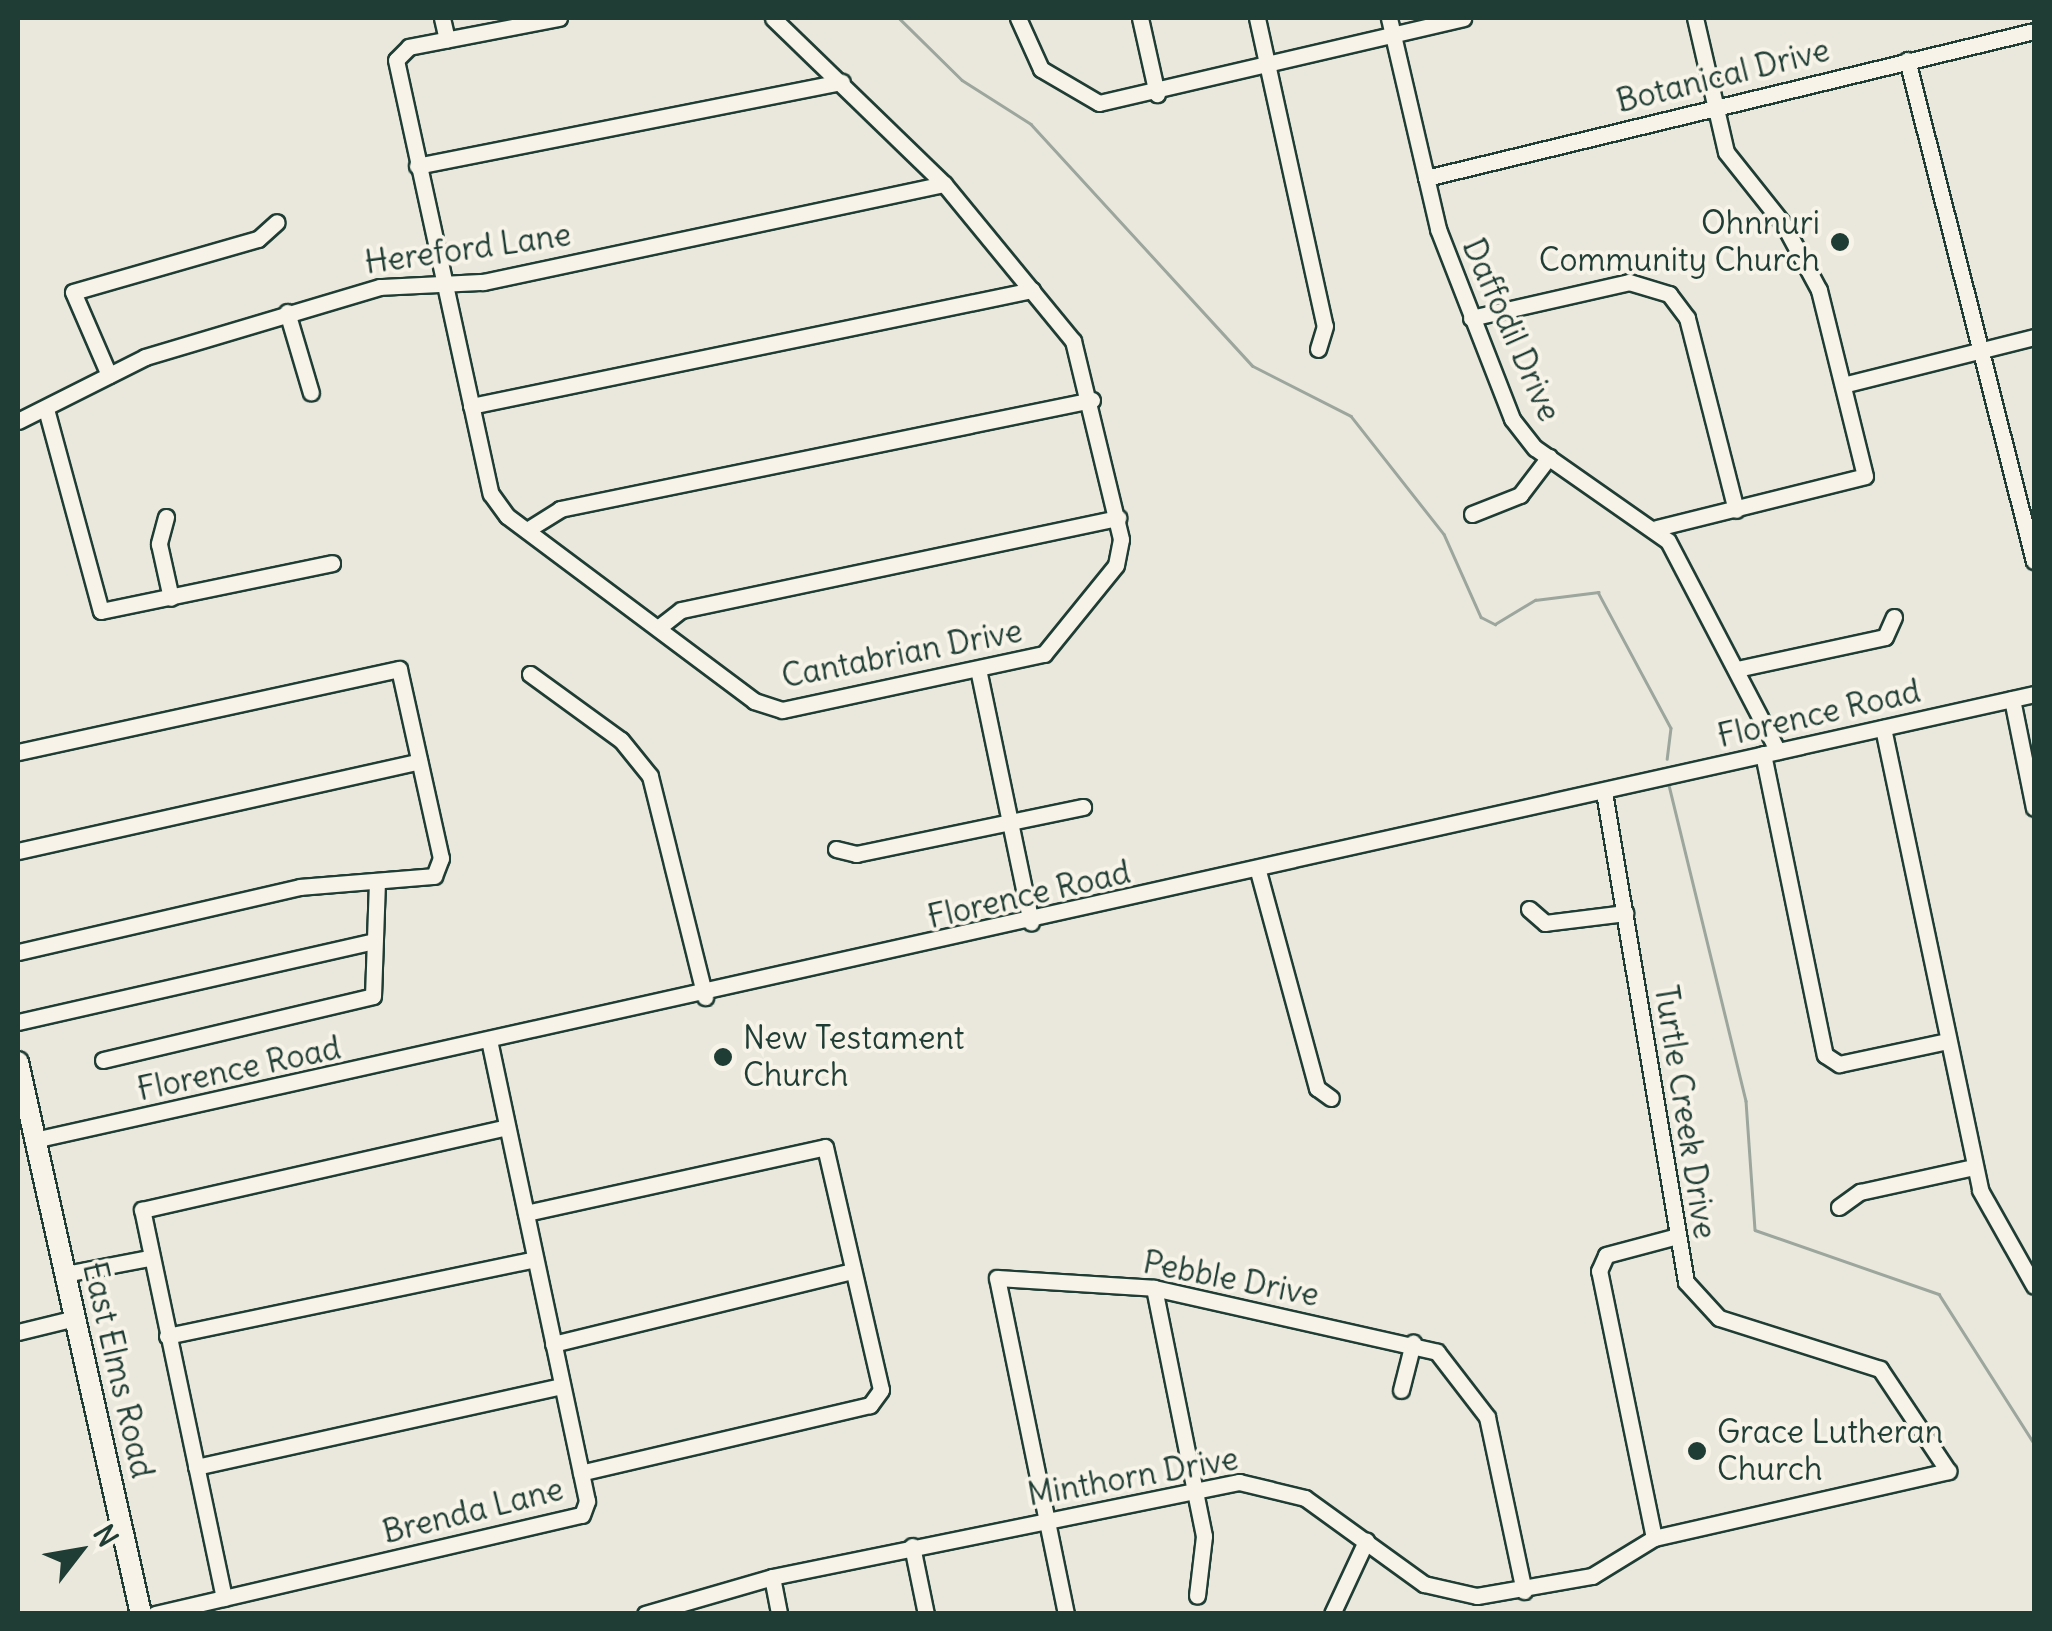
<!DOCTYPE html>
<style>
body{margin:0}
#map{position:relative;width:2052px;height:1631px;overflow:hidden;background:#eae8dd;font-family:Delius,sans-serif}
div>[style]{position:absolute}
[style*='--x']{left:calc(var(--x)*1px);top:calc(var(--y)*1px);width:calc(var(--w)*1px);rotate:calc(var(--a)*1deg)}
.stream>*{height:2.5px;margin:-1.25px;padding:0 1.25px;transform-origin:1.25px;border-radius:1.25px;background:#9ca69c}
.roads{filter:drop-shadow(2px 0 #1f3d34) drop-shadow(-2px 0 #1f3d34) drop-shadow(0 2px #1f3d34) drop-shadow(0 -2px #1f3d34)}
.minor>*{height:15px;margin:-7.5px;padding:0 7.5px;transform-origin:7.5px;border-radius:7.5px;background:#f7f3e8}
.major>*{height:20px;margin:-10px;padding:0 10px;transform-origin:10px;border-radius:10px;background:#f7f3e8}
.dots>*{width:28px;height:28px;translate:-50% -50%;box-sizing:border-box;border:5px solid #f7f3e8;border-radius:50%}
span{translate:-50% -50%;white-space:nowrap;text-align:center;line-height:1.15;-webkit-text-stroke:8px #f7f3e8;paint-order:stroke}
.street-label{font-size:32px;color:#1f3d34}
.poi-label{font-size:32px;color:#1f3d34}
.right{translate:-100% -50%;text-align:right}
.left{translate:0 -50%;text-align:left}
.frame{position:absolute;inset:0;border:20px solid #1f3d34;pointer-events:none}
.north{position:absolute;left:30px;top:1501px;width:100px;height:100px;-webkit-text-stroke:8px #f7f3e8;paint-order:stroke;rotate:59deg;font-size:28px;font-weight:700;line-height:40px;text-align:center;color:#1f3d34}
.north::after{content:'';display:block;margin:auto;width:35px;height:45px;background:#1f3d34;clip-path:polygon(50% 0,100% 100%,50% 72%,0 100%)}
</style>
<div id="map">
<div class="stream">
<i style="--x:899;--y:18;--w:88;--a:44.5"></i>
<i style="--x:962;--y:80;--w:82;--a:32.5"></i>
<i style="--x:1031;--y:124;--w:328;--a:47.5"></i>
<i style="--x:1253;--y:366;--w:110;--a:27"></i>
<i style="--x:1351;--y:416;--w:150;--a:51.8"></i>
<i style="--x:1444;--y:534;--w:91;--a:66"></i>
<i style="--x:1481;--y:617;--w:16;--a:27"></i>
<i style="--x:1495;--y:624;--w:47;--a:-31"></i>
<i style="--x:1535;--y:600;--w:64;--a:-7.2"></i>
<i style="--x:1598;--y:592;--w:154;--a:61.8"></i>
<i style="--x:1671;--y:728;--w:31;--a:97"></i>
<i style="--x:1669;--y:785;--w:325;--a:76.3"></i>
<i style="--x:1746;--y:1101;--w:129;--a:86"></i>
<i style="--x:1755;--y:1230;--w:195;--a:19.2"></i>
<i style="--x:1939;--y:1294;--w:177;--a:57.5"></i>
</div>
<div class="roads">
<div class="minor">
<i style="--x:442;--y:18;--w:22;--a:77"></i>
<i style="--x:559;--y:18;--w:153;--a:169.1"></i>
<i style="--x:409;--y:47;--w:18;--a:135"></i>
<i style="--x:396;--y:60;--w:444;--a:77.7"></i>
<i style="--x:491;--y:494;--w:27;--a:54"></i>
<i style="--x:507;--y:516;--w:309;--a:36.8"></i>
<i style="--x:754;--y:701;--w:29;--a:18"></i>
<i style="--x:782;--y:710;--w:268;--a:-12.1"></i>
<i style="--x:1044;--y:654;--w:114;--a:-51"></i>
<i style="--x:1116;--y:565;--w:26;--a:-79"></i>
<i style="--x:1121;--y:539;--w:204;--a:-103.6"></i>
<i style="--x:1073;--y:341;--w:203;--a:-129.4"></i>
<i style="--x:944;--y:184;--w:238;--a:-135.9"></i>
<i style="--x:1018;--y:18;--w:56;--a:65.7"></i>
<i style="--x:1041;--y:69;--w:67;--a:30.4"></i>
<i style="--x:1099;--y:103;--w:374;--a:-13.1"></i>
<i style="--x:1140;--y:18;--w:78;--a:77.4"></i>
<i style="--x:1257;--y:18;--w:315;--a:77.6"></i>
<i style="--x:1325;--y:326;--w:24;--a:107"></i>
<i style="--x:1389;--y:18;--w:217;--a:76.9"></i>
<i style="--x:1438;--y:229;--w:204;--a:68.7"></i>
<i style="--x:1512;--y:419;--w:37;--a:52"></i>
<i style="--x:1535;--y:448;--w:162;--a:35"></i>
<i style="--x:1668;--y:541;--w:237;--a:62.4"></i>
<i style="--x:1907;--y:60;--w:517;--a:75.78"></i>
<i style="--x:417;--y:166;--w:433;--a:-11.2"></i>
<i style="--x:1426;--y:178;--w:626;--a:-13.59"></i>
<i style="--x:287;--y:312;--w:84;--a:73.5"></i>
<i style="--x:1471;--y:318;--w:162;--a:-12.8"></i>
<i style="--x:1629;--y:282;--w:42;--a:16.7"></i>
<i style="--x:1669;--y:294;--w:30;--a:53"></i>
<i style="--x:1687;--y:318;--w:198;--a:75.7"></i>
<i style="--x:109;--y:375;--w:90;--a:-113.4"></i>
<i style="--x:73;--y:292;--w:192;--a:-16"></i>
<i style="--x:258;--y:239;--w:25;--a:-42"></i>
<i style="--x:1843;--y:385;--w:197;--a:-14.1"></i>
<i style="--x:471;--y:406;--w:573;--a:-11.68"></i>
<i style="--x:46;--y:409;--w:209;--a:74.8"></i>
<i style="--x:101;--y:611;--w:236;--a:-11.7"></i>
<i style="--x:18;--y:421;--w:142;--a:-26.7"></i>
<i style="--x:145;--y:357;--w:245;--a:-16.6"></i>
<i style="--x:380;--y:287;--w:103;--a:-2.8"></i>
<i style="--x:483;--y:282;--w:471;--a:-12"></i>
<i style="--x:1472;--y:514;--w:52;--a:-21.6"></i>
<i style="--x:1520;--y:495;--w:48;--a:-52.7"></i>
<i style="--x:166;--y:517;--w:28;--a:105"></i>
<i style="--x:159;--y:544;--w:55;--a:77.5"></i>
<i style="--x:1657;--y:528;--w:214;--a:-14"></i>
<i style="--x:1865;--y:476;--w:192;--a:-103.9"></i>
<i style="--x:1819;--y:290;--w:74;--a:-118.3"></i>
<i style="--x:1784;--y:225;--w:93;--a:-128.5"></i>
<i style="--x:1726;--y:152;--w:138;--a:-103"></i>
<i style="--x:527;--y:530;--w:39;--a:-32"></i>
<i style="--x:560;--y:509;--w:543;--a:-11.58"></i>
<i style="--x:658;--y:628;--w:29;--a:-38"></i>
<i style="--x:681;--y:610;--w:447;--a:-11.9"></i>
<i style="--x:978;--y:669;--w:259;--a:78.2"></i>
<i style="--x:1737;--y:669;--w:151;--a:-12.2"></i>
<i style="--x:1885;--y:637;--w:22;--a:-66"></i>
<i style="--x:530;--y:674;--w:112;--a:36"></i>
<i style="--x:621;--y:740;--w:46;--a:51.1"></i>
<i style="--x:650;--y:776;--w:228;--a:76"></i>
<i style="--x:2012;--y:699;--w:111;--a:78.6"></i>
<i style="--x:1883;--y:728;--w:472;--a:78.1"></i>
<i style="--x:1980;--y:1190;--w:110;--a:60.6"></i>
<i style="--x:18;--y:752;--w:390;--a:-12.3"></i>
<i style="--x:399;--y:669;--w:194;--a:77.5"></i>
<i style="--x:441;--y:858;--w:19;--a:111"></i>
<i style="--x:434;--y:876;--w:134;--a:175.3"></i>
<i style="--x:300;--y:887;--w:289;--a:167"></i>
<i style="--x:1763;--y:754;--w:307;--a:78.4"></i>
<i style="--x:1825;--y:1055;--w:17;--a:33"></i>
<i style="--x:1839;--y:1064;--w:110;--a:-12"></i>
<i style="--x:836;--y:849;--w:21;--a:14"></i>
<i style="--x:856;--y:854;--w:232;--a:-11.7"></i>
<i style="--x:18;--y:851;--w:411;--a:-12.6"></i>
<i style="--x:1258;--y:871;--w:225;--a:74.8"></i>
<i style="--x:1317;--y:1088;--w:17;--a:36"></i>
<i style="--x:1529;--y:909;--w:21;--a:41"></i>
<i style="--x:1545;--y:923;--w:81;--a:-7.1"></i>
<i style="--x:18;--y:1022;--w:361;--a:-12.8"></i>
<i style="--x:103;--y:1060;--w:277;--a:-13.3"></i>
<i style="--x:373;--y:996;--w:115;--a:-88"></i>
<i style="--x:34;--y:1140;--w:2049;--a:-12.57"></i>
<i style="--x:1839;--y:1207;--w:26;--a:-36"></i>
<i style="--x:1860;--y:1192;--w:117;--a:-12.4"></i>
<i style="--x:526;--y:1213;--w:306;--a:-12.4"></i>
<i style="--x:825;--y:1147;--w:249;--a:77"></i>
<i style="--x:881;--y:1390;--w:19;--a:126"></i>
<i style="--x:870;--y:1405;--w:297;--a:166.8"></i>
<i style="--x:65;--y:1274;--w:86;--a:-10.8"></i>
<i style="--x:1154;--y:1288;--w:253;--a:78.6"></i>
<i style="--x:1204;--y:1536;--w:60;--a:96.7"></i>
<i style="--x:18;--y:1332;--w:59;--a:-13.8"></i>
<i style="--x:167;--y:1336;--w:376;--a:-11.8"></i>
<i style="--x:553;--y:1344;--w:309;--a:-13.7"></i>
<i style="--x:1401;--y:1390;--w:49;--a:-75.7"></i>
<i style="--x:196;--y:1467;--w:375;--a:-12.5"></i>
<i style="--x:1654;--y:1538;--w:273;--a:-101.6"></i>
<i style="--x:1599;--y:1271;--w:17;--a:-66"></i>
<i style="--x:1606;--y:1255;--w:70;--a:-14.8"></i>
<i style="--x:912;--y:1546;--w:69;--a:78.4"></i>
<i style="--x:772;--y:1577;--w:38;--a:79"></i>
<i style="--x:224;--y:1598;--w:397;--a:-101.9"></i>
<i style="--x:142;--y:1210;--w:374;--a:-12.8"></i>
<i style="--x:155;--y:1614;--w:438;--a:-13.1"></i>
<i style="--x:582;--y:1515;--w:15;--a:-70"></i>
<i style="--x:587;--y:1501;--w:467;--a:-102"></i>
<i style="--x:645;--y:1614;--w:132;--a:-16.2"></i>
<i style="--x:772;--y:1577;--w:477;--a:-11.5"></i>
<i style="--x:1239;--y:1482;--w:68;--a:13.6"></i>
<i style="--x:1305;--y:1498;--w:147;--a:35.9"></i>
<i style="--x:1424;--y:1584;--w:54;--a:12.8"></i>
<i style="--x:1477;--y:1596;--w:117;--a:-9.9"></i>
<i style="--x:1592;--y:1576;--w:73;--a:-31.5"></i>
<i style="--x:1654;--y:1538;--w:302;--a:-12.8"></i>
<i style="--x:1948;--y:1471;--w:123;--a:-123.7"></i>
<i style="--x:1880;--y:1369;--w:169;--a:-162.4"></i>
<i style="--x:1719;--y:1318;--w:49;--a:-132.5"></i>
<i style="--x:1686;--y:1282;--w:498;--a:-99.5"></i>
<i style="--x:1066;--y:1614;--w:343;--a:-101.6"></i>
<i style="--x:997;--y:1278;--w:157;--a:3.6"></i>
<i style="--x:1154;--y:1288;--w:290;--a:12.7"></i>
<i style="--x:1437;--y:1352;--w:82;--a:52.4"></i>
<i style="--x:1487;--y:1417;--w:178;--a:78"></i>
<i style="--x:1332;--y:1614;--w:81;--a:-65"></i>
</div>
<div class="major">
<i style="--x:18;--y:1062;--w:566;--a:77.44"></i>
</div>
</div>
<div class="dots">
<i style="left:1840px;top:242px;background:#1f3d34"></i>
<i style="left:723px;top:1057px;background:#1f3d34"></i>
<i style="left:1697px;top:1451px;background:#1f3d34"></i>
</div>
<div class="street-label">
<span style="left:1723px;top:76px;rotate:-14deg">Botanical Drive</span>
<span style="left:468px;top:249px;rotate:-8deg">Hereford Lane</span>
<span style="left:1511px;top:330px;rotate:66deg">Daffodil Drive</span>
<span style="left:902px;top:654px;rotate:-11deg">Cantabrian Drive</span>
<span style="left:1819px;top:714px;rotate:-13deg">Florence Road</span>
<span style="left:1029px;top:895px;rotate:-13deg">Florence Road</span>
<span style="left:239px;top:1069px;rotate:-12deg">Florence Road</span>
<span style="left:1685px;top:1112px;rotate:81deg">Turtle Creek Drive</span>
<span style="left:1231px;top:1279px;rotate:11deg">Pebble Drive</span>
<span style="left:118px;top:1370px;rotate:77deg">East Elms Road</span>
<span style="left:1133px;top:1477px;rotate:-10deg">Minthorn Drive</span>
<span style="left:473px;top:1511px;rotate:-14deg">Brenda Lane</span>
</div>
<div class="poi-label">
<span class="right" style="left:1820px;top:242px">Ohnnuri<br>Community Church</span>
<span class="left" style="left:743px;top:1057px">New Testament<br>Church</span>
<span class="left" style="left:1717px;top:1451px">Grace Lutheran<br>Church</span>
</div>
<div class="frame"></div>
<div class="north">N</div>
</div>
